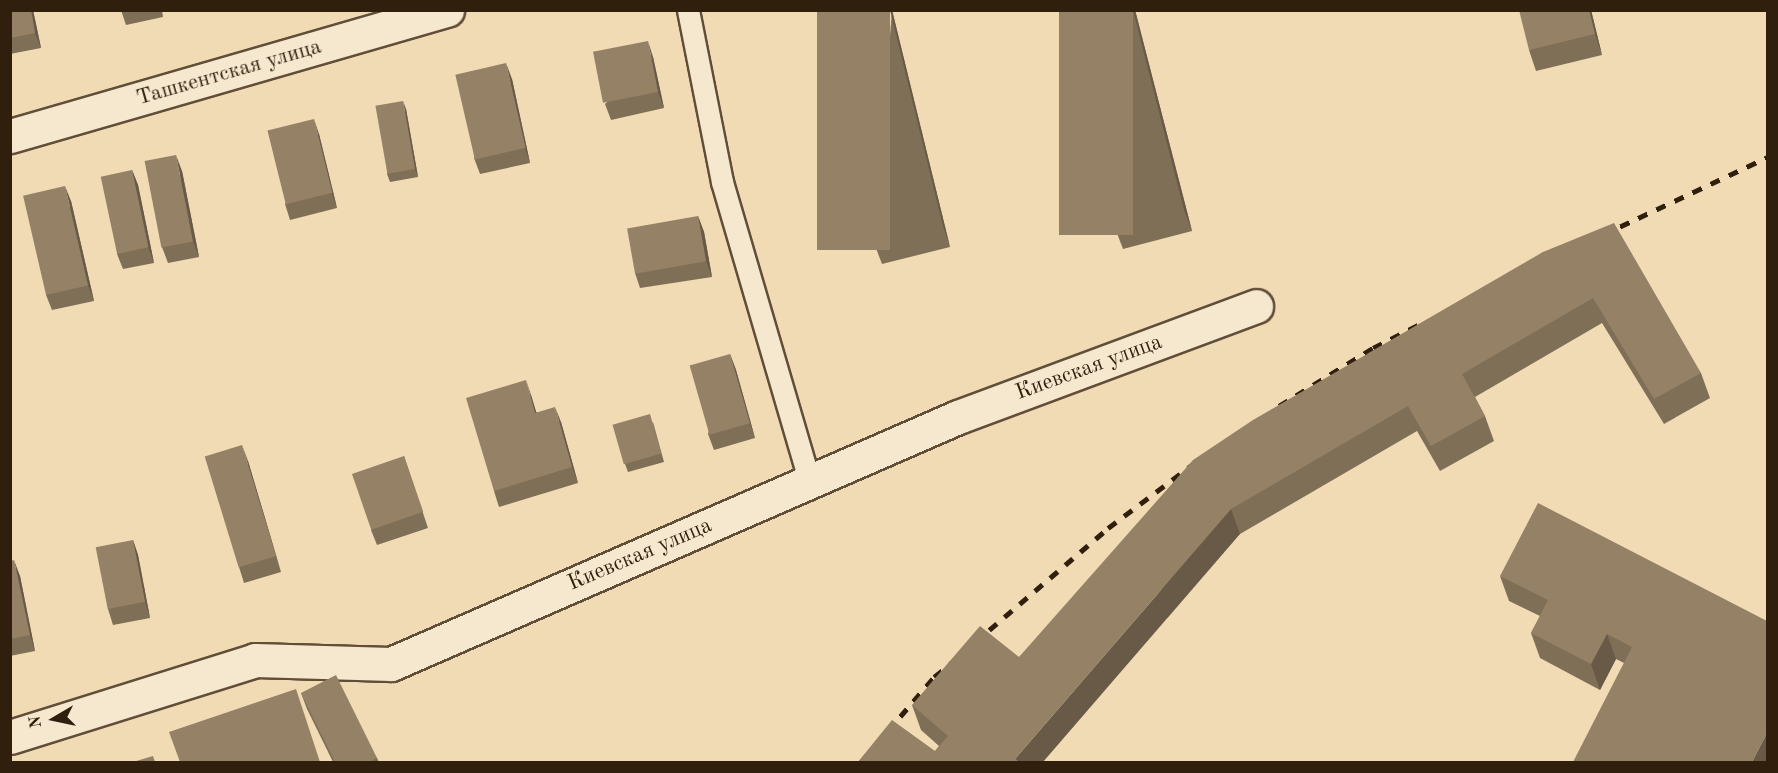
<!DOCTYPE html>
<meta charset="utf-8">
<style>
body{margin:0}
#map{position:relative;width:1778px;height:773px;overflow:hidden;background:#f1dbb5;font-family:"Old Standard TT",serif}
div>[style]{position:absolute}
[style*='--x']{left:calc(var(--x)*1px);top:calc(var(--y)*1px);width:calc(var(--w)*1px);rotate:calc(var(--a)*1deg)}
.roads{filter:drop-shadow(2px 0 #614e38) drop-shadow(-2px 0 #614e38) drop-shadow(0 2px #614e38) drop-shadow(0 -2px #614e38)}
.lane>*{height:21px;margin:-10.5px;padding:0 10.5px;transform-origin:10.5px;border-radius:10.5px;background:#f6e8cf}
.street>*{height:33px;margin:-16.5px;padding:0 16.5px;transform-origin:16.5px;border-radius:16.5px;background:#f6e8cf}
.rail>*{height:4.5px;margin-top:-2.25px;transform-origin:0;background:repeating-linear-gradient(90deg,#311f0e 0 10px,transparent 0 20px)}
.wall>*{inset:0;background:#806f57}
.shaded-wall>*{inset:0;background:#685a47}
.building>*{inset:0;background:#958165;transform-origin:0 0}
span{translate:-50% -50%;white-space:nowrap;text-align:center;line-height:1.15;-webkit-text-stroke:4.5px #f6e8cf;paint-order:stroke}
.street-label{font-size:22px;color:#311f0e}
.frame{position:absolute;inset:0;border:12px solid #311f0e;pointer-events:none}
.north{position:absolute;left:24px;top:689px;width:60px;height:60px;-webkit-text-stroke:4px #f6e8cf;paint-order:stroke;rotate:261deg;font-size:16px;font-weight:700;line-height:24px;text-align:center;color:#311f0e}
.north::after{content:'';display:block;margin:auto;width:21px;height:27px;background:#311f0e;clip-path:polygon(50% 0,100% 100%,50% 72%,0 100%)}
</style>
<div id="map">
<div class="roads">
<div class="lane">
<i style="--x:688;--y:10;--w:175;--a:78.8"></i>
<i style="--x:722;--y:182;--w:313;--a:73.7"></i>
</div>
<div class="street">
<i style="--x:10;--y:136;--w:455;--a:-16.1"></i>
<i style="--x:10;--y:737;--w:257;--a:-17.4"></i>
<i style="--x:255;--y:660;--w:136;--a:1.7"></i>
<i style="--x:391;--y:664;--w:618;--a:-23.54"></i>
<i style="--x:958;--y:417;--w:318;--a:-20.4"></i>
</div>
</div>
<div class="rail">
<i style="--x:1602;--y:235;--w:183;--a:-25.2"></i>
<i style="--x:1279;--y:406;--w:110;--a:-31.7"></i>
<i style="--x:1373;--y:348;--w:57;--a:-27"></i>
<i style="--x:974;--y:643;--w:177;--a:-40.6"></i>
<i style="--x:1108;--y:528;--w:111;--a:-37"></i>
<i style="--x:861;--y:762;--w:112;--a:-49.3"></i>
<i style="--x:934;--y:677;--w:28;--a:-39"></i>
</div>
<div class="wall">
<i style="clip-path:polygon(10px 10px,33px 10px,41px 48px,10px 54px)"></i>
<i style="clip-path:polygon(121px 10px,162px 10px,163px 17px,126px 25px)"></i>
<i style="clip-path:polygon(892px 10px,950px 247px,882px 264px,874px 243px)"></i>
<i style="clip-path:polygon(1059px 10px,1135px 10px,1192px 231px,1123px 249px,1115px 228px)"></i>
<i style="clip-path:polygon(1591px 10px,1602px 55px,1536px 71px,1529px 50px)"></i>
<i style="clip-path:polygon(653px 57px,664px 108px,611px 120px,605px 104px)"></i>
<i style="clip-path:polygon(512px 79px,530px 163px,480px 174px,474px 158px)"></i>
<i style="clip-path:polygon(406px 109px,418px 177px,390px 182px,387px 174px)"></i>
<i style="clip-path:polygon(319px 134px,337px 208px,290px 220px,285px 204px)"></i>
<i style="clip-path:polygon(132px 170px,138px 185px,154px 263px,123px 269px,117px 254px)"></i>
<i style="clip-path:polygon(182px 171px,199px 257px,168px 263px,162px 247px)"></i>
<i style="clip-path:polygon(71px 201px,94px 301px,52px 310px,46px 295px)"></i>
<i style="clip-path:polygon(698px 216px,704px 232px,712px 277px,640px 288px,635px 273px)"></i>
<i style="clip-path:polygon(1543px 252px,1701px 373px,1710px 398px,1664px 424px,1602px 323px,1475px 397px,1485px 416px,1494px 441px,1440px 471px,1417px 431px,1240px 534px,935px 751px,939px 746px,921px 730px,912px 705px,1019px 657px)"></i>
<i style="clip-path:polygon(730px 354px,736px 370px,755px 438px,714px 450px,708px 434px)"></i>
<i style="clip-path:polygon(531px 395px,536px 412px,561px 422px,578px 483px,499px 507px,494px 491px)"></i>
<i style="clip-path:polygon(653px 422px,664px 462px,628px 472px,625px 464px)"></i>
<i style="clip-path:polygon(404px 456px,428px 528px,377px 545px,371px 530px)"></i>
<i style="clip-path:polygon(248px 461px,281px 572px,244px 583px,239px 567px)"></i>
<i style="clip-path:polygon(133px 540px,138px 555px,150px 618px,113px 625px,108px 609px)"></i>
<i style="clip-path:polygon(10px 561px,20px 576px,35px 651px,10px 656px)"></i>
<i style="clip-path:polygon(1500px 576px,1767px 621px,1624px 663px,1616px 659px,1600px 690px,1540px 658px,1531px 633px,1540px 616px,1509px 601px)"></i>
<i style="clip-path:polygon(301px 693px,377px 758px,379px 762px,333px 762px,307px 709px)"></i>
</div>
<div class="shaded-wall">
<i style="clip-path:polygon(31px 10px,33px 10px,41px 48px,35px 33px)"></i>
<i style="clip-path:polygon(890px 10px,892px 10px,950px 247px,943px 226px)"></i>
<i style="clip-path:polygon(1133px 10px,1135px 10px,1192px 231px,1184px 210px)"></i>
<i style="clip-path:polygon(1589px 10px,1591px 10px,1602px 55px,1595px 34px)"></i>
<i style="clip-path:polygon(648px 41px,653px 57px,664px 108px,658px 92px)"></i>
<i style="clip-path:polygon(506px 63px,512px 79px,530px 163px,525px 148px)"></i>
<i style="clip-path:polygon(403px 101px,406px 109px,418px 177px,415px 169px)"></i>
<i style="clip-path:polygon(314px 119px,319px 134px,337px 208px,332px 193px)"></i>
<i style="clip-path:polygon(176px 155px,182px 171px,199px 257px,193px 241px)"></i>
<i style="clip-path:polygon(132px 170px,138px 185px,154px 263px,148px 247px)"></i>
<i style="clip-path:polygon(65px 186px,71px 201px,94px 301px,88px 285px)"></i>
<i style="clip-path:polygon(698px 216px,704px 232px,712px 277px,706px 261px)"></i>
<i style="clip-path:polygon(730px 354px,736px 370px,755px 438px,750px 423px)"></i>
<i style="clip-path:polygon(526px 380px,531px 395px,541px 428px,535px 413px)"></i>
<i style="clip-path:polygon(555px 407px,561px 422px,578px 483px,572px 467px)"></i>
<i style="clip-path:polygon(242px 445px,248px 461px,281px 572px,276px 556px)"></i>
<i style="clip-path:polygon(1231px 509px,1240px 534px,1043px 762px,1016px 762px,1015px 759px)"></i>
<i style="clip-path:polygon(133px 540px,138px 555px,150px 618px,145px 602px)"></i>
<i style="clip-path:polygon(14px 560px,20px 576px,35px 651px,30px 635px)"></i>
<i style="clip-path:polygon(1607px 634px,1616px 659px,1600px 690px,1591px 664px)"></i>
<i style="clip-path:polygon(1767px 733px,1767px 762px,1752px 762px)"></i>
</div>
<div class="building">
<i style="clip-path:polygon(10px 10px,31px 10px,35px 33px,10px 38px)"></i>
<i style="left:817px;top:10px;width:73px;height:240px"></i>
<i style="left:1059px;top:10px;width:74px;height:225px"></i>
<i style="clip-path:polygon(1519px 10px,1589px 10px,1595px 34px,1529px 50px)"></i>
<i style="left:648px;top:41px;width:52px;height:56px;rotate:79deg"></i>
<i style="left:506px;top:63px;width:87px;height:52px;rotate:77deg"></i>
<i style="left:403px;top:101px;width:69px;height:28px;rotate:80deg"></i>
<i style="left:314px;top:119px;width:76px;height:48px;rotate:76deg"></i>
<i style="left:176px;top:155px;width:88px;height:32px;rotate:79deg"></i>
<i style="left:132px;top:170px;width:79px;height:32px;rotate:78deg"></i>
<i style="left:65px;top:186px;width:102px;height:43px;rotate:77deg"></i>
<i style="left:698px;top:216px;width:46px;height:72px;rotate:80deg"></i>
<i style="clip-path:polygon(1614px 223px,1701px 373px,1654px 399px,1593px 298px,1462px 374px,1485px 416px,1431px 446px,1408px 406px,1231px 509px,1015px 759px,1020px 762px,858px 762px,892px 720px,935px 751px,948px 736px,912px 705px,980px 626px,1019px 657px,1193px 460px,1253px 420px,1543px 252px)"></i>
<i style="left:730px;top:354px;width:72px;height:42px;rotate:74deg"></i>
<i style="clip-path:polygon(526px 380px,535px 413px,555px 407px,572px 467px,494px 491px,466px 398px)"></i>
<i style="left:650px;top:414px;width:41px;height:39px;rotate:74deg"></i>
<i style="left:242px;top:445px;width:116px;height:39px;rotate:73deg"></i>
<i style="left:404px;top:456px;width:59px;height:55px;rotate:71deg"></i>
<i style="clip-path:polygon(1538px 503px,1767px 621px,1767px 733px,1752px 762px,1573px 762px,1632px 647px,1607px 634px,1591px 664px,1531px 633px,1548px 600px,1500px 576px)"></i>
<i style="left:133px;top:540px;width:63px;height:38px;rotate:79deg"></i>
<i style="clip-path:polygon(14px 560px,30px 635px,10px 639px,10px 561px)"></i>
<i style="clip-path:polygon(336px 675px,377px 758px,369px 762px,335px 762px,301px 693px)"></i>
<i style="clip-path:polygon(296px 689px,320px 762px,180px 762px,169px 732px)"></i>
<i style="clip-path:polygon(153px 756px,155px 762px,133px 762px)"></i>
</div>
<div class="street-label">
<span style="left:229px;top:73px;rotate:-16deg">Ташкентская улица</span>
<span style="left:1089px;top:368px;rotate:-20deg">Киевская улица</span>
<span style="left:640px;top:555px;rotate:-23deg">Киевская улица</span>
</div>
<div class="frame"></div>
<div class="north">N</div>
</div>
